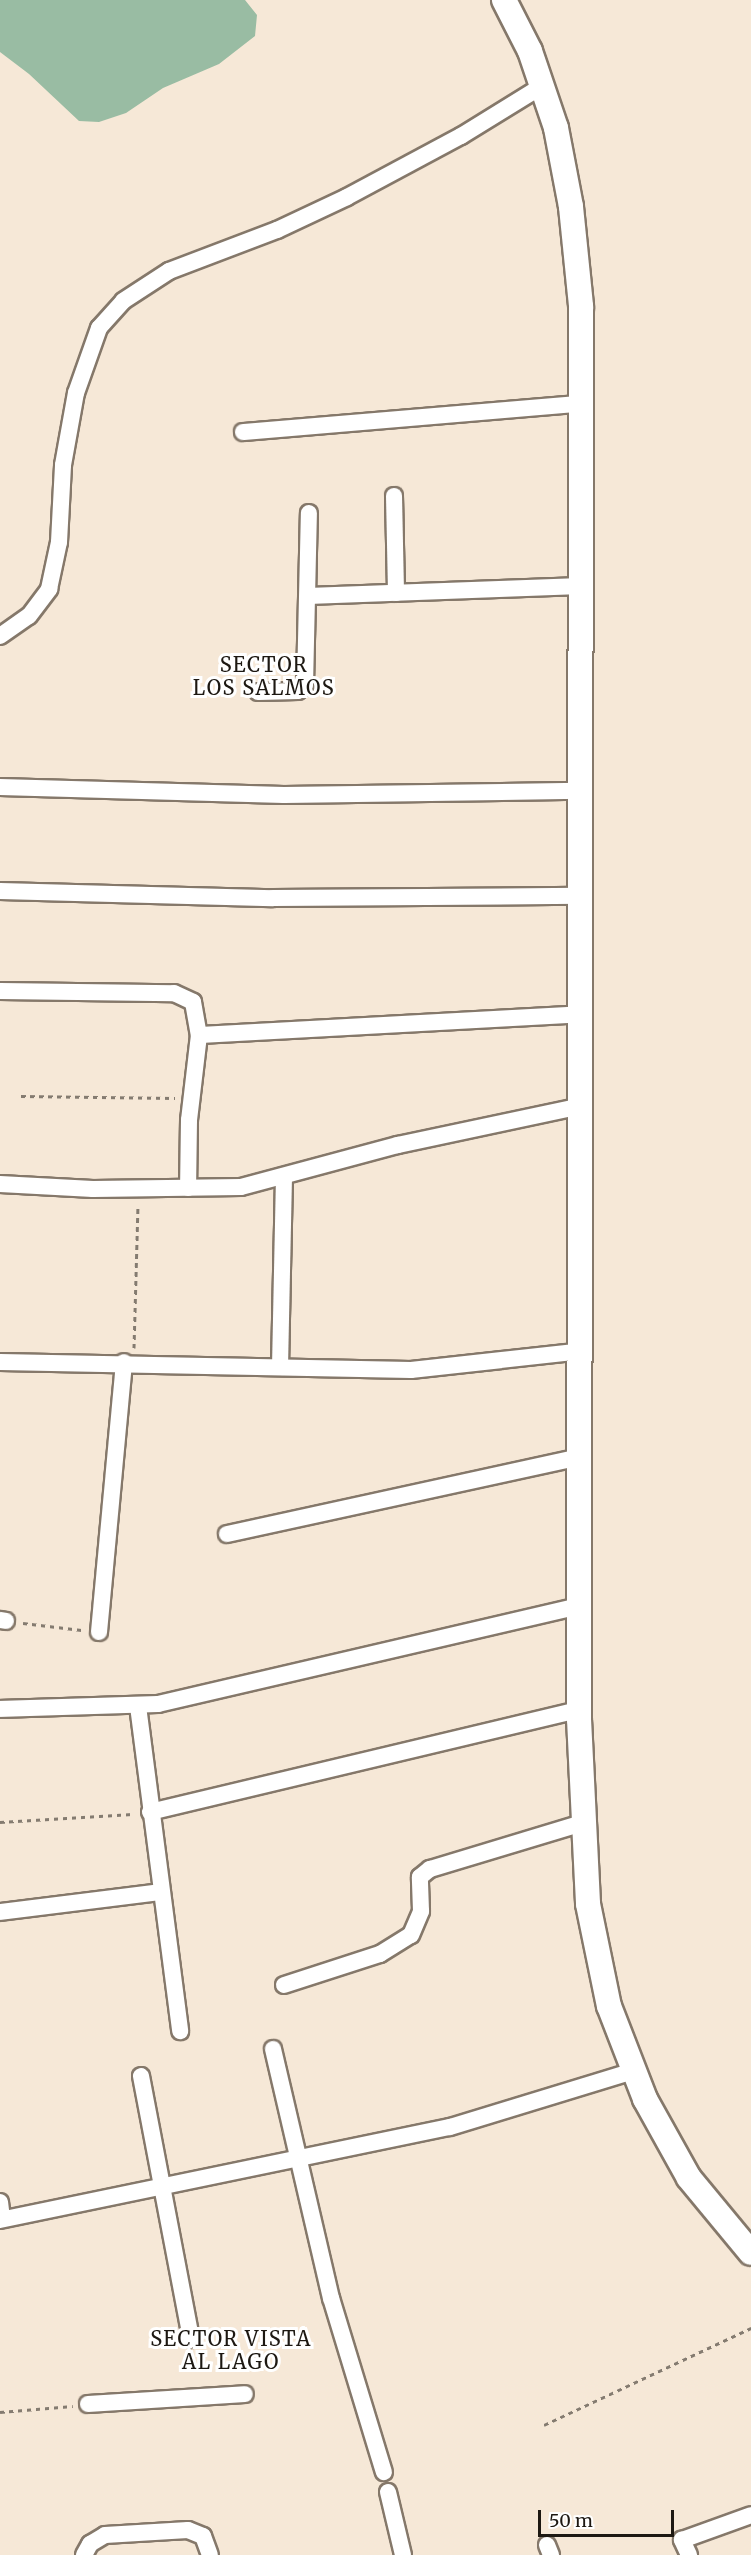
<!DOCTYPE html>
<style>
body{margin:0}
#map{position:relative;width:751px;height:2555px;overflow:hidden;background:#f6e8d7;font-family:Merriweather,serif}
div>[style]{position:absolute}
[style*='--x']{left:calc(var(--x)*1px);top:calc(var(--y)*1px);width:calc(var(--w)*1px);rotate:calc(var(--a)*1deg)}
.forest>*{inset:0;background:#99bca3}
.path>*{height:3px;margin-top:-1.5px;transform-origin:0;background:repeating-linear-gradient(90deg,#847b70 0 4.5px,transparent 0 9px)}
.roads{filter:drop-shadow(2px 0 #85786a) drop-shadow(-2px 0 #85786a) drop-shadow(0 2px #85786a) drop-shadow(0 -2px #85786a)}
.street>*{height:16px;margin:-8px;padding:0 8px;transform-origin:8px;border-radius:8px;background:#fff}
.secondary>*{height:24px;margin:-12px;padding:0 12px;transform-origin:12px;border-radius:12px;background:#fff}
span{translate:-50% -50%;white-space:nowrap;text-align:center;line-height:1.15;-webkit-text-stroke:6px #fff;paint-order:stroke}
.neighbourhood-label{font-size:20px;color:#1d1812;letter-spacing:1.5px}
.scale{position:absolute;left:538px;top:2510px;width:136px;height:27px;box-sizing:border-box;border:3px solid #1d1812;border-top:0;padding-left:8px;font-size:18px;line-height:21px;white-space:nowrap;color:#1d1812;-webkit-text-stroke:4px #fff;paint-order:stroke}
</style>
<div id="map">
<div class="forest">
<i style="clip-path:polygon(0 0,245px 0,257px 15px,255px 36px,219px 64px,163px 88px,126px 113px,99px 122px,79px 121px,29px 74px,0 52px)"></i>
</div>
<div class="path">
<i style="--x:21;--y:1096;--w:154;--a:0.7"></i>
<i style="--x:134;--y:1348;--w:143;--a:-88.4"></i>
<i style="--x:23;--y:1623;--w:59;--a:6.8"></i>
<i style="--x:0;--y:1822;--w:133;--a:-3.4"></i>
<i style="--x:0;--y:2412;--w:73;--a:-4.7"></i>
<i style="--x:544;--y:2425;--w:229;--a:-25.1"></i>
</div>
<div class="roads">
<div class="street">
<i style="--x:243;--y:432;--w:337;--a:-4.8"></i>
<i style="--x:394;--y:496;--w:97;--a:88.8"></i>
<i style="--x:309;--y:596;--w:271;--a:-2.1"></i>
<i style="--x:0;--y:636;--w:35;--a:-35"></i>
<i style="--x:29;--y:616;--w:34;--a:-53"></i>
<i style="--x:49;--y:589;--w:48;--a:-78"></i>
<i style="--x:59;--y:542;--w:77;--a:-87"></i>
<i style="--x:63;--y:465;--w:73;--a:-79.8"></i>
<i style="--x:76;--y:393;--w:69;--a:-70.5"></i>
<i style="--x:99;--y:328;--w:36;--a:-48"></i>
<i style="--x:123;--y:301;--w:55;--a:-33.1"></i>
<i style="--x:169;--y:271;--w:116;--a:-20.8"></i>
<i style="--x:277;--y:230;--w:77;--a:-25.2"></i>
<i style="--x:347;--y:197;--w:129;--a:-28.2"></i>
<i style="--x:461;--y:136;--w:95;--a:-31.7"></i>
<i style="--x:258;--y:692;--w:40;--a:-1.4"></i>
<i style="--x:298;--y:691;--w:9;--a:-41"></i>
<i style="--x:305;--y:685;--w:172;--a:-88.7"></i>
<i style="--x:0;--y:787;--w:284;--a:1.6"></i>
<i style="--x:284;--y:795;--w:297;--a:-0.8"></i>
<i style="--x:0;--y:891;--w:273;--a:1.5"></i>
<i style="--x:273;--y:898;--w:308;--a:-0.4"></i>
<i style="--x:0;--y:991;--w:174;--a:0.7"></i>
<i style="--x:174;--y:993;--w:21;--a:25"></i>
<i style="--x:193;--y:1002;--w:34;--a:80"></i>
<i style="--x:199;--y:1035;--w:86;--a:96.7"></i>
<i style="--x:189;--y:1120;--w:68;--a:90.8"></i>
<i style="--x:199;--y:1035;--w:384;--a:-3.1"></i>
<i style="--x:0;--y:1184;--w:93;--a:3.1"></i>
<i style="--x:93;--y:1189;--w:148;--a:-0.8"></i>
<i style="--x:241;--y:1187;--w:163;--a:-15"></i>
<i style="--x:398;--y:1145;--w:188;--a:-12"></i>
<i style="--x:0;--y:1362;--w:411;--a:1.1"></i>
<i style="--x:411;--y:1370;--w:172;--a:-6.3"></i>
<i style="--x:280;--y:1367;--w:191;--a:-88.8"></i>
<i style="--x:227;--y:1534;--w:361;--a:-12.3"></i>
<i style="--x:0;--y:1620;--w:6;--a:9"></i>
<i style="--x:99;--y:1632;--w:271;--a:-84.7"></i>
<i style="--x:138;--y:1706;--w:328;--a:82.6"></i>
<i style="--x:0;--y:1709;--w:158;--a:-1.8"></i>
<i style="--x:158;--y:1704;--w:433;--a:-13.1"></i>
<i style="--x:150;--y:1812;--w:441;--a:-13.4"></i>
<i style="--x:0;--y:1912;--w:161;--a:-7.1"></i>
<i style="--x:284;--y:1985;--w:101;--a:-17.9"></i>
<i style="--x:380;--y:1954;--w:36;--a:-32"></i>
<i style="--x:411;--y:1935;--w:26;--a:-67"></i>
<i style="--x:421;--y:1911;--w:34;--a:-92"></i>
<i style="--x:420;--y:1877;--w:13;--a:-39"></i>
<i style="--x:430;--y:1869;--w:159;--a:-16.8"></i>
<i style="--x:273;--y:2049;--w:256;--a:76.9"></i>
<i style="--x:331;--y:2298;--w:182;--a:73.1"></i>
<i style="--x:141;--y:2076;--w:268;--a:79.2"></i>
<i style="--x:0;--y:2202;--w:17;--a:83"></i>
<i style="--x:0;--y:2220;--w:460;--a:-11.7"></i>
<i style="--x:450;--y:2127;--w:191;--a:-17"></i>
<i style="--x:88;--y:2404;--w:157;--a:-3.6"></i>
<i style="--x:388;--y:2492;--w:65;--a:76.6"></i>
<i style="--x:547;--y:2545;--w:11;--a:68"></i>
<i style="--x:84;--y:2555;--w:13;--a:-61"></i>
<i style="--x:90;--y:2544;--w:17;--a:-31"></i>
<i style="--x:105;--y:2535;--w:83;--a:-3.4"></i>
<i style="--x:188;--y:2530;--w:16;--a:22"></i>
<i style="--x:203;--y:2536;--w:20;--a:70"></i>
<i style="--x:689;--y:2555;--w:17;--a:-115"></i>
<i style="--x:682;--y:2540;--w:73;--a:-19.9"></i>
</div>
<div class="secondary">
<i style="--x:504;--y:0;--w:57;--a:63"></i>
<i style="--x:530;--y:51;--w:81;--a:71.3"></i>
<i style="--x:556;--y:128;--w:80;--a:79.2"></i>
<i style="--x:571;--y:207;--w:100;--a:84.2"></i>
<i style="--x:581;--y:306;--w:1413;--a:90.08"></i>
<i style="--x:579;--y:1719;--w:185;--a:87.2"></i>
<i style="--x:588;--y:1904;--w:104;--a:78.4"></i>
<i style="--x:609;--y:2006;--w:100;--a:68.8"></i>
<i style="--x:645;--y:2099;--w:90;--a:60.9"></i>
<i style="--x:689;--y:2178;--w:97;--a:50.4"></i>
</div>
</div>
<div class="neighbourhood-label">
<span style="left:264px;top:676px">SECTOR<br>LOS SALMOS</span>
<span style="left:231px;top:2350px">SECTOR VISTA<br>AL LAGO</span>
</div>
<div class="scale">50 m</div>
</div>
